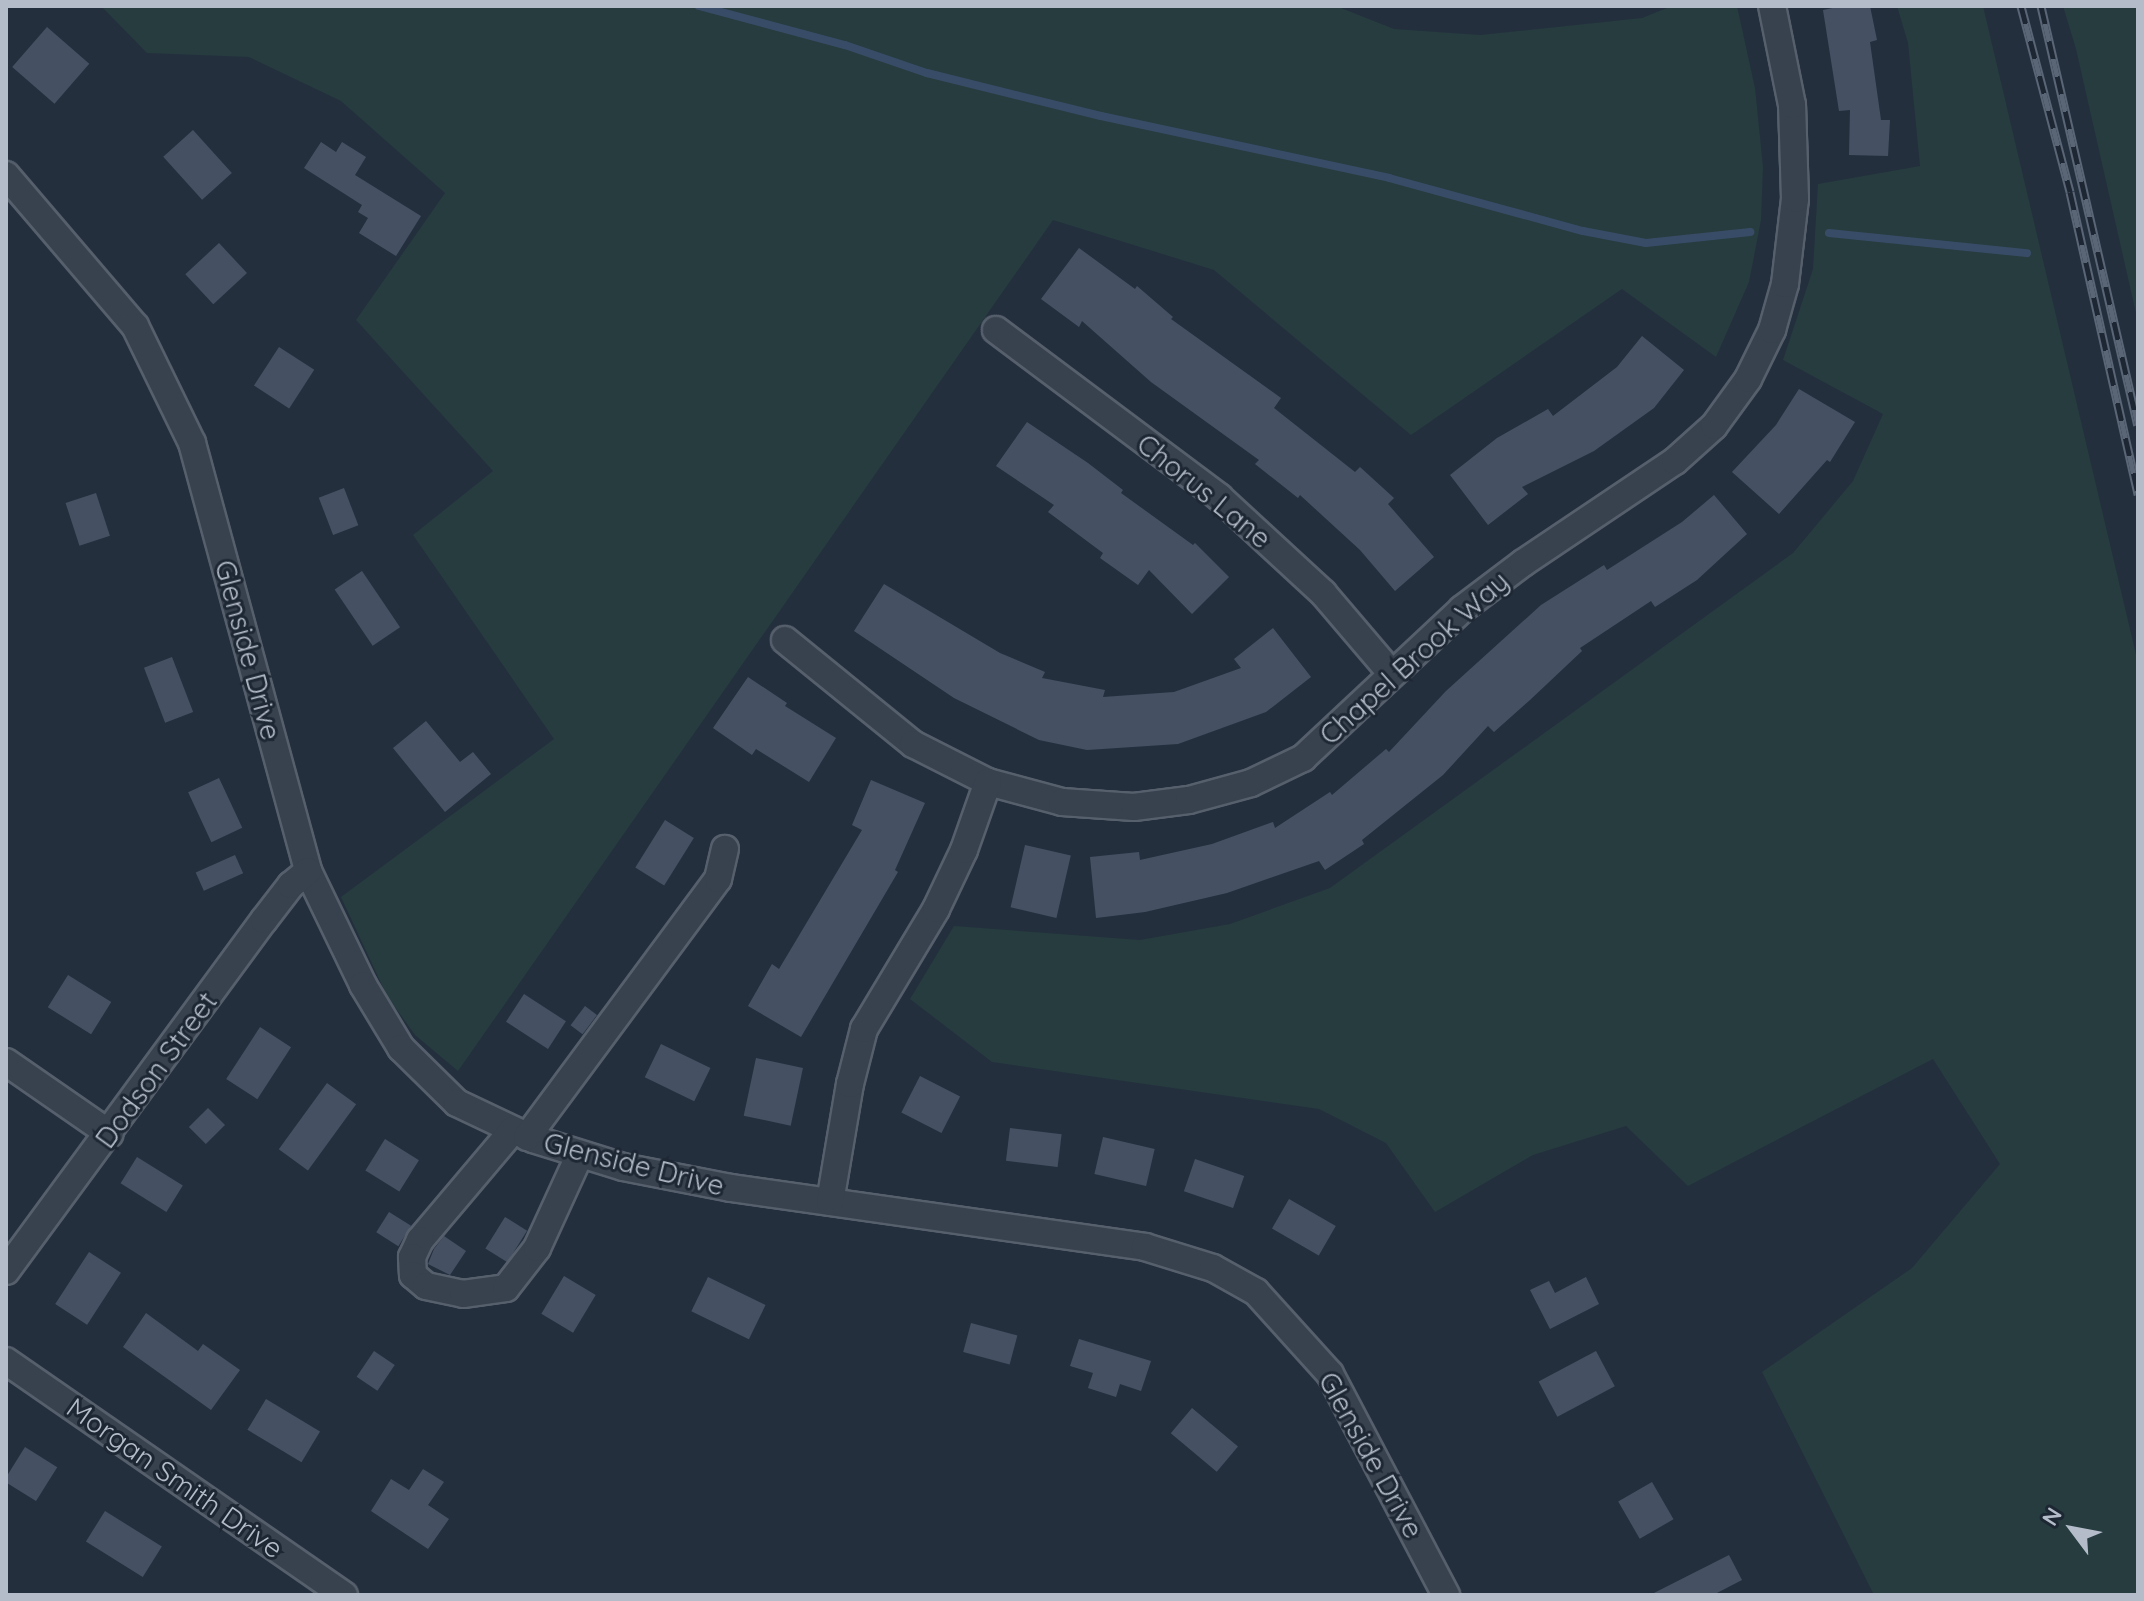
<!DOCTYPE html>
<style>
body{margin:0}
#map{position:relative;width:2144px;height:1601px;overflow:hidden;background:#242f3e;font-family:Quicksand,sans-serif}
div>[style]{position:absolute}
[style*='--x']{left:calc(var(--x)*1px);top:calc(var(--y)*1px);width:calc(var(--w)*1px);rotate:calc(var(--a)*1deg)}
.green>*{inset:0;background:#263c3f}
.stream>*{height:8px;margin:-4px;padding:0 4px;transform-origin:4px;border-radius:4px;background:#394c67}
.building>*{inset:0;background:#455162;transform-origin:0 0}
.roads{filter:drop-shadow(2px 0 #565f6c) drop-shadow(-2px 0 #565f6c) drop-shadow(0 2px #565f6c) drop-shadow(0 -2px #565f6c)}
.minor>*{height:26px;margin:-13px;padding:0 13px;transform-origin:13px;border-radius:13px;background:#38414e}
.rail>*{height:9px;margin-top:-4.5px;transform-origin:0;background:repeating-linear-gradient(90deg,#1d2633 0 18px,#5a6575 0 36px);box-sizing:border-box;border-block:2px solid #5a6575}
span{translate:-50% -50%;white-space:nowrap;text-align:center;line-height:1.15;-webkit-text-stroke:6px #1d2633;paint-order:stroke}
.street-label{font-size:28px;color:#b4bcc9}
.frame{position:absolute;inset:0;border:8px solid #b4bcc9;pointer-events:none}
.north{position:absolute;left:2032px;top:1489px;width:80px;height:80px;-webkit-text-stroke:6px #1d2633;paint-order:stroke;rotate:302deg;font-size:22px;font-weight:700;line-height:32px;text-align:center;color:#b4bcc9}
.north::after{content:'';display:block;margin:auto;width:28px;height:36px;background:#b4bcc9;clip-path:polygon(50% 0,100% 100%,50% 72%,0 100%)}
</style>
<div id="map">
<div class="green">
<i style="clip-path:polygon(101px 6px,1336px 6px,1394px 29px,1480px 35px,1642px 18px,1672px 6px,1737px 6px,1755px 88px,1763px 167px,1761px 220px,1749px 282px,1716px 357px,1622px 289px,1411px 435px,1214px 270px,1053px 220px,458px 1071px,415px 1035px,387px 996px,341px 897px,554px 739px,413px 535px,493px 471px,356px 320px,445px 193px,341px 101px,249px 57px,147px 53px)"></i>
<i style="clip-path:polygon(1897px 6px,1983px 6px,2138px 663px,2138px 1595px,1874px 1595px,1762px 1372px,1912px 1268px,2000px 1164px,1933px 1059px,1688px 1186px,1626px 1126px,1533px 1155px,1435px 1212px,1386px 1143px,1319px 1109px,992px 1062px,910px 999px,954px 926px,1140px 940px,1230px 924px,1330px 888px,1793px 553px,1853px 481px,1883px 414px,1783px 360px,1813px 269px,1818px 184px,1920px 166px,1908px 43px)"></i>
<i style="clip-path:polygon(2063px 6px,2138px 6px,2138px 322px,2076px 49px)"></i>
</div>
<div class="stream">
<i style="--x:699;--y:6;--w:151;--a:15"></i>
<i style="--x:845;--y:45;--w:87;--a:18.9"></i>
<i style="--x:927;--y:73;--w:179;--a:13.9"></i>
<i style="--x:1101;--y:116;--w:295;--a:12.1"></i>
<i style="--x:1389;--y:178;--w:201;--a:15.3"></i>
<i style="--x:1583;--y:231;--w:64;--a:10.8"></i>
<i style="--x:1646;--y:243;--w:105;--a:-6"></i>
<i style="--x:1829;--y:233;--w:199;--a:5.8"></i>
</div>
<div class="building">
<i style="clip-path:polygon(1842px 6px,1870px 6px,1877px 40px,1870px 42px,1881px 120px,1890px 120px,1888px 156px,1849px 155px,1850px 110px,1839px 111px,1823px 10px)"></i>
<i style="left:47px;top:27px;width:56px;height:53px;rotate:41deg"></i>
<i style="left:193px;top:130px;width:58px;height:40px;rotate:48deg"></i>
<i style="clip-path:polygon(321px 142px,336px 152px,342px 142px,366px 157px,355px 175px,421px 216px,396px 256px,359px 233px,368px 218px,358px 212px,362px 205px,304px 168px)"></i>
<i style="left:219px;top:243px;width:41px;height:46px;rotate:47deg"></i>
<i style="clip-path:polygon(1079px 248px,1135px 289px,1137px 286px,1173px 317px,1171px 319px,1281px 398px,1274px 408px,1355px 472px,1360px 467px,1394px 498px,1388px 504px,1434px 557px,1395px 591px,1360px 550px,1300px 495px,1298px 498px,1255px 464px,1259px 460px,1151px 382px,1082px 321px,1079px 327px,1041px 299px)"></i>
<i style="clip-path:polygon(1642px 336px,1684px 370px,1654px 408px,1594px 451px,1522px 487px,1528px 494px,1488px 525px,1450px 475px,1497px 438px,1548px 409px,1553px 416px,1617px 367px)"></i>
<i style="left:279px;top:347px;width:42px;height:46px;rotate:33deg"></i>
<i style="clip-path:polygon(1799px 389px,1855px 422px,1830px 462px,1827px 460px,1779px 514px,1732px 472px,1776px 425px)"></i>
<i style="clip-path:polygon(1027px 422px,1088px 463px,1123px 490px,1121px 493px,1193px 545px,1195px 543px,1229px 577px,1192px 614px,1149px 570px,1138px 585px,1100px 558px,1103px 553px,1048px 512px,1054px 505px,996px 466px)"></i>
<i style="left:344px;top:488px;width:40px;height:27px;rotate:69deg"></i>
<i style="left:96px;top:493px;width:45px;height:32px;rotate:72deg"></i>
<i style="clip-path:polygon(1714px 495px,1747px 534px,1697px 580px,1655px 607px,1651px 601px,1580px 648px,1582px 651px,1530px 700px,1494px 732px,1488px 726px,1443px 775px,1362px 840px,1364px 844px,1325px 870px,1319px 861px,1227px 893px,1145px 912px,1096px 918px,1090px 857px,1139px 852px,1140px 860px,1212px 844px,1273px 822px,1275px 828px,1330px 792px,1332px 795px,1386px 749px,1389px 752px,1446px 691px,1541px 605px,1604px 565px,1607px 570px,1682px 522px)"></i>
<i style="left:362px;top:571px;width:68px;height:33px;rotate:56deg"></i>
<i style="clip-path:polygon(884px 584px,1000px 653px,1045px 672px,1042px 678px,1105px 690px,1103px 697px,1174px 692px,1241px 668px,1234px 659px,1273px 628px,1311px 677px,1266px 712px,1178px 744px,1087px 750px,1039px 740px,954px 698px,854px 631px)"></i>
<i style="left:172px;top:657px;width:59px;height:30px;rotate:69deg"></i>
<i style="clip-path:polygon(748px 677px,787px 703px,785px 706px,836px 738px,809px 782px,756px 749px,752px 755px,713px 728px)"></i>
<i style="clip-path:polygon(426px 721px,460px 762px,473px 752px,491px 774px,445px 812px,393px 748px)"></i>
<i style="left:219px;top:778px;width:55px;height:34px;rotate:65deg"></i>
<i style="clip-path:polygon(871px 780px,925px 803px,895px 870px,898px 872px,801px 1037px,748px 1006px,772px 964px,779px 969px,862px 830px,852px 825px)"></i>
<i style="left:665px;top:820px;width:34px;height:56px;rotate:32deg"></i>
<i style="left:1025px;top:845px;width:47px;height:64px;rotate:13deg"></i>
<i style="left:235px;top:855px;width:20px;height:43px;rotate:66deg"></i>
<i style="left:68px;top:975px;width:51px;height:38px;rotate:32deg"></i>
<i style="left:524px;top:994px;width:50px;height:33px;rotate:33deg"></i>
<i style="left:585px;top:1006px;width:15px;height:24px;rotate:37deg"></i>
<i style="left:260px;top:1027px;width:37px;height:62px;rotate:33deg"></i>
<i style="left:661px;top:1044px;width:55px;height:37px;rotate:26deg"></i>
<i style="left:756px;top:1058px;width:48px;height:59px;rotate:12deg"></i>
<i style="left:920px;top:1076px;width:45px;height:41px;rotate:27deg"></i>
<i style="left:327px;top:1083px;width:36px;height:82px;rotate:36deg"></i>
<i style="left:208px;top:1108px;width:24px;height:27px;rotate:45deg"></i>
<i style="left:1010px;top:1128px;width:52px;height:33px;rotate:7deg"></i>
<i style="left:1103px;top:1137px;width:53px;height:38px;rotate:13deg"></i>
<i style="left:385px;top:1139px;width:40px;height:37px;rotate:32deg"></i>
<i style="left:137px;top:1157px;width:54px;height:31px;rotate:32deg"></i>
<i style="left:1195px;top:1159px;width:52px;height:34px;rotate:19deg"></i>
<i style="left:1289px;top:1199px;width:54px;height:34px;rotate:30deg"></i>
<i style="left:389px;top:1212px;width:26px;height:24px;rotate:32deg"></i>
<i style="left:505px;top:1217px;width:26px;height:37px;rotate:32deg"></i>
<i style="clip-path:polygon(444px 1236px,466px 1251px,450px 1275px,428px 1264px,434px 1249px)"></i>
<i style="left:89px;top:1252px;width:38px;height:62px;rotate:33deg"></i>
<i style="left:564px;top:1276px;width:37px;height:44px;rotate:31deg"></i>
<i style="left:708px;top:1277px;width:64px;height:38px;rotate:26deg"></i>
<i style="clip-path:polygon(1586px 1277px,1599px 1304px,1550px 1329px,1530px 1290px,1549px 1281px,1555px 1293px)"></i>
<i style="clip-path:polygon(146px 1313px,198px 1351px,203px 1344px,240px 1370px,211px 1410px,123px 1347px)"></i>
<i style="left:971px;top:1323px;width:48px;height:30px;rotate:15deg"></i>
<i style="clip-path:polygon(1079px 1339px,1151px 1361px,1141px 1391px,1120px 1384px,1116px 1397px,1088px 1388px,1093px 1373px,1070px 1366px)"></i>
<i style="left:374px;top:1351px;width:25px;height:31px;rotate:34deg"></i>
<i style="left:1596px;top:1351px;width:40px;height:65px;rotate:62deg"></i>
<i style="left:266px;top:1399px;width:63px;height:36px;rotate:31deg"></i>
<i style="left:1192px;top:1408px;width:60px;height:33px;rotate:40deg"></i>
<i style="left:25px;top:1447px;width:38px;height:40px;rotate:32deg"></i>
<i style="clip-path:polygon(423px 1469px,444px 1482px,428px 1505px,449px 1519px,428px 1549px,371px 1511px,391px 1479px,409px 1490px)"></i>
<i style="left:1652px;top:1482px;width:43px;height:39px;rotate:60deg"></i>
<i style="left:105px;top:1511px;width:67px;height:36px;rotate:32deg"></i>
<i style="clip-path:polygon(1729px 1555px,1742px 1580px,1713px 1595px,1650px 1595px)"></i>
</div>
<div class="roads">
<div class="minor">
<i style="--x:6;--y:175;--w:199;--a:49.5"></i>
<i style="--x:135;--y:326;--w:130;--a:64"></i>
<i style="--x:192;--y:443;--w:443;--a:74.8"></i>
<i style="--x:308;--y:871;--w:127;--a:64.2"></i>
<i style="--x:363;--y:985;--w:74;--a:58.9"></i>
<i style="--x:401;--y:1048;--w:78;--a:44.5"></i>
<i style="--x:457;--y:1103;--w:84;--a:25.3"></i>
<i style="--x:533;--y:1139;--w:94;--a:17.3"></i>
<i style="--x:623;--y:1167;--w:110;--a:11"></i>
<i style="--x:731;--y:1188;--w:418;--a:8.1"></i>
<i style="--x:1145;--y:1247;--w:71;--a:17.2"></i>
<i style="--x:1213;--y:1268;--w:49;--a:29.2"></i>
<i style="--x:1256;--y:1292;--w:110;--a:47.9"></i>
<i style="--x:1330;--y:1374;--w:250;--a:62.3"></i>
<i style="--x:996;--y:330;--w:279;--a:36.8"></i>
<i style="--x:1219;--y:497;--w:142;--a:42.7"></i>
<i style="--x:1323;--y:593;--w:106;--a:49.6"></i>
<i style="--x:785;--y:640;--w:165;--a:39.1"></i>
<i style="--x:913;--y:744;--w:84;--a:26.9"></i>
<i style="--x:988;--y:782;--w:77;--a:15.1"></i>
<i style="--x:1062;--y:802;--w:72;--a:4"></i>
<i style="--x:1134;--y:807;--w:55;--a:-7.3"></i>
<i style="--x:1189;--y:800;--w:64;--a:-15.3"></i>
<i style="--x:1251;--y:783;--w:58;--a:-25.7"></i>
<i style="--x:1303;--y:758;--w:218;--a:-43.1"></i>
<i style="--x:1462;--y:609;--w:76;--a:-37"></i>
<i style="--x:1523;--y:563;--w:183;--a:-33.9"></i>
<i style="--x:1675;--y:461;--w:52;--a:-41.9"></i>
<i style="--x:1714;--y:426;--w:58;--a:-54.1"></i>
<i style="--x:1748;--y:379;--w:55;--a:-63.9"></i>
<i style="--x:1772;--y:330;--w:48;--a:-74.2"></i>
<i style="--x:1785;--y:284;--w:86;--a:-83.3"></i>
<i style="--x:1795;--y:199;--w:94;--a:-91.8"></i>
<i style="--x:1792;--y:105;--w:101;--a:-101.4"></i>
<i style="--x:6;--y:1062;--w:126;--a:34.7"></i>
<i style="--x:513;--y:1130;--w:144;--a:130.2"></i>
<i style="--x:420;--y:1240;--w:19;--a:115"></i>
<i style="--x:412;--y:1257;--w:18;--a:87"></i>
<i style="--x:413;--y:1275;--w:17;--a:40"></i>
<i style="--x:426;--y:1286;--w:38;--a:12"></i>
<i style="--x:463;--y:1294;--w:43;--a:-7.9"></i>
<i style="--x:506;--y:1288;--w:51;--a:-52.2"></i>
<i style="--x:537;--y:1248;--w:103;--a:-65.4"></i>
<i style="--x:527;--y:1137;--w:321;--a:-53.5"></i>
<i style="--x:718;--y:879;--w:31;--a:-77"></i>
<i style="--x:830;--y:1202;--w:120;--a:-80.4"></i>
<i style="--x:850;--y:1084;--w:57;--a:-75.7"></i>
<i style="--x:864;--y:1029;--w:140;--a:-59"></i>
<i style="--x:936;--y:909;--w:65;--a:-64.6"></i>
<i style="--x:964;--y:850;--w:72;--a:-70.6"></i>
<i style="--x:6;--y:1271;--w:436;--a:-53.7"></i>
<i style="--x:264;--y:920;--w:44;--a:-52.4"></i>
<i style="--x:291;--y:885;--w:22;--a:-39"></i>
<i style="--x:6;--y:1361;--w:411;--a:34.7"></i>
</div>
</div>
<div class="rail">
<i style="--x:2021;--y:6;--w:192;--a:75.2"></i>
<i style="--x:2070;--y:192;--w:310;--a:77.3"></i>
<i style="--x:2041;--y:6;--w:430;--a:77"></i>
</div>
<div class="street-label">
<span style="left:1204px;top:491px;rotate:39deg">Chorus Lane</span>
<span style="left:248px;top:650px;rotate:75deg">Glenside Drive</span>
<span style="left:1414px;top:658px;rotate:-42deg">Chapel Brook Way</span>
<span style="left:156px;top:1070px;rotate:-54deg">Dodson Street</span>
<span style="left:634px;top:1164px;rotate:14deg">Glenside Drive</span>
<span style="left:1371px;top:1455px;rotate:61deg">Glenside Drive</span>
<span style="left:175px;top:1478px;rotate:35deg">Morgan Smith Drive</span>
</div>
<div class="frame"></div>
<div class="north">N</div>
</div>
